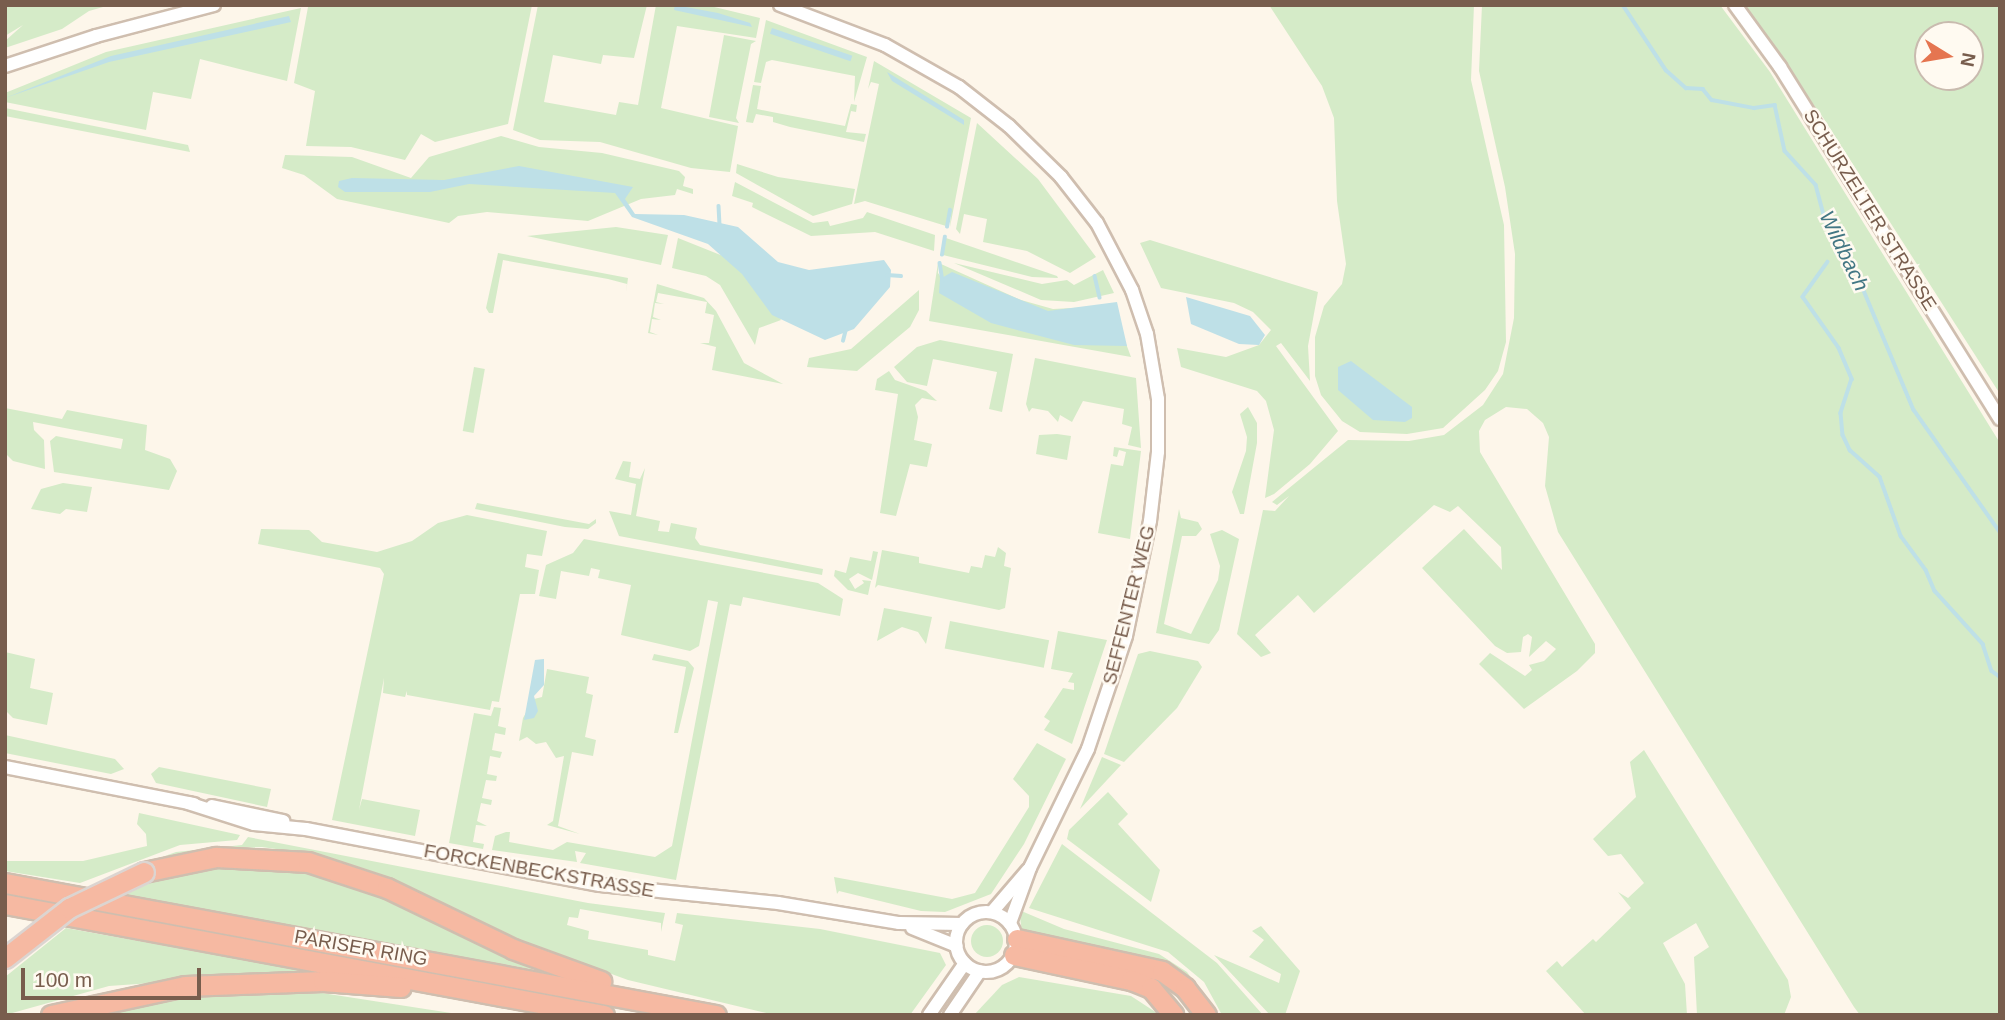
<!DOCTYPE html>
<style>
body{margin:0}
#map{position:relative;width:2005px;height:1020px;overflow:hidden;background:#fdf6ea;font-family:Arial,sans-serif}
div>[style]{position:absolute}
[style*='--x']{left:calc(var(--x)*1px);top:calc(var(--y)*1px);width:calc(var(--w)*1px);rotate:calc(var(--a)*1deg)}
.green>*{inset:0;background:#d5ebc8;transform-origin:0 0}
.round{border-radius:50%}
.water>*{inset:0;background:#bee0e7;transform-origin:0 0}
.stream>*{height:3.5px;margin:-1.75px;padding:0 1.75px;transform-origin:1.75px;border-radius:1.75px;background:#bee0e7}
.roads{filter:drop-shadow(2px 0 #cfbeaf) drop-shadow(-2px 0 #cfbeaf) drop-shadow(0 2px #cfbeaf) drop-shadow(0 -2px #cfbeaf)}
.minor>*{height:12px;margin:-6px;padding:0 6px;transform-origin:6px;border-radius:6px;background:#fff}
.minor>.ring{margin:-6px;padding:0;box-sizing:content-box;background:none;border:12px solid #fff;border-radius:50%}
.highway>*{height:19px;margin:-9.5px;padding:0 9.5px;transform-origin:9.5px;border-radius:9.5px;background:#f6b9a2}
.bridges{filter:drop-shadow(2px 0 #dcd5d1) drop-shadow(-2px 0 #dcd5d1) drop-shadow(0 2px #dcd5d1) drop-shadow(0 -2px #dcd5d1)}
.highway-bridge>*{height:19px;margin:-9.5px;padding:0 9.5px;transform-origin:9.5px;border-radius:9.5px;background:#f6b9a2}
span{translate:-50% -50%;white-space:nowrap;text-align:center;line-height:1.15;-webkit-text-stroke:5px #fffaf1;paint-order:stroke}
.street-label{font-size:19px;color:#785d4d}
.water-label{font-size:21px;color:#437784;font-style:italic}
.frame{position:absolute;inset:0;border:7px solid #785d4d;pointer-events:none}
.north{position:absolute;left:1914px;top:21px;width:70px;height:70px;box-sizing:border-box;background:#fffaf1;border:2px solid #c9bbaf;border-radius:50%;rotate:101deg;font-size:19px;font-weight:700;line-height:28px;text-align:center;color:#785d4d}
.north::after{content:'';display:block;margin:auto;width:24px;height:32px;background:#e57550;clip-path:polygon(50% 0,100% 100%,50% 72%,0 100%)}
.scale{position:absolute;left:21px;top:968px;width:180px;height:32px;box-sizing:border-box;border:4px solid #785d4d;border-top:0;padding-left:9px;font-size:21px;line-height:24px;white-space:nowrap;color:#785d4d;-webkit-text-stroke:5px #fffaf1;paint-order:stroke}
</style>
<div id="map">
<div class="green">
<i style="clip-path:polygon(5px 5px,110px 5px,89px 11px,62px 29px,5px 48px,5px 41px,23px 25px,5px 36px)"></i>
<i style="clip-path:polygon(325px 5px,532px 5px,508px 124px,435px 142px,421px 134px,405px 160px,351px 147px,306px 146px,315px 91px,294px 83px,308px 7px)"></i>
<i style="clip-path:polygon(538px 5px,647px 5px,634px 58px,603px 55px,601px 64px,553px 55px,544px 102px,616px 115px,619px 102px,638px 105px,656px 5px,706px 5px,760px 18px,756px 38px,677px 26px,661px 108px,738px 126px,730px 172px,691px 168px,600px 142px,540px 140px,513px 130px)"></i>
<i style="clip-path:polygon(1269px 5px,1474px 5px,1471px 80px,1504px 225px,1506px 342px,1498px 371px,1485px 390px,1443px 428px,1407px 434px,1360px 432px,1342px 421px,1321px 395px,1315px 376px,1315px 337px,1324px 306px,1342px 284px,1346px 264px,1337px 201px,1334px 118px,1322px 86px)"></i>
<i style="clip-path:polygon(1482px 5px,1720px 5px,1770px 72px,2000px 443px,2000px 1015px,1860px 1015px,1854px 1007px,1558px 532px,1545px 486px,1549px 437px,1543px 423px,1527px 409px,1506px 407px,1485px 420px,1479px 431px,1480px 452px,1595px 644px,1595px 653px,1577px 671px,1524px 709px,1479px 664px,1490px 653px,1525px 676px,1532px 670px,1529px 665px,1544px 661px,1556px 649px,1546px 641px,1529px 657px,1532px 637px,1528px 634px,1523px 637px,1521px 652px,1507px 653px,1495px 646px,1422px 568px,1464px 529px,1502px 570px,1501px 547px,1458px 506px,1450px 512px,1434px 505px,1314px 613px,1298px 595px,1255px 635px,1271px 653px,1261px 657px,1237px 634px,1263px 510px,1275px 511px,1289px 496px,1277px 505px,1272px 502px,1348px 440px,1409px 441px,1444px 435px,1483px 405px,1503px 374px,1514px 318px,1515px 254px,1505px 187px,1479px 71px)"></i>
<i style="clip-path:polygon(evenodd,1740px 5px,2000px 5px,2000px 394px,1824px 119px,1740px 5px,1928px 35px,1970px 35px,1970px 77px,1928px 77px,1928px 35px)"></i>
<i style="clip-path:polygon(301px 8px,287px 81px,200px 59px,191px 99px,153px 92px,146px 130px,5px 102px,5px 93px,106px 52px)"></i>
<i style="clip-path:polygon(766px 20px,867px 57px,854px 102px,855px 76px,772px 60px,766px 62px,761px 83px,754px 82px)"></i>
<i style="clip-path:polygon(724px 35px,756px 41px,751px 44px,736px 118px,739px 123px,709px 117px)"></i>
<i style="clip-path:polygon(874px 61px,971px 118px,950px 227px,951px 210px,946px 226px,865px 201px,854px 204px,879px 84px,871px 82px,868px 89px)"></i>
<i style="clip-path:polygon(753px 85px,761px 86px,757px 109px,777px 113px,845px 126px,851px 104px,857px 105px,856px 112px,851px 111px,846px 132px,866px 134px,864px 142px,790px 127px,773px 122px,773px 117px,756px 114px,753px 123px,746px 122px)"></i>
<i style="clip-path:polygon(5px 108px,188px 145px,190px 152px,5px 116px)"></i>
<i style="clip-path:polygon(977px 123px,1038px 179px,1096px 257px,1070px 273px,1027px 251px,983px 242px,987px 219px,964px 214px,960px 234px,956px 229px)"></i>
<i style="clip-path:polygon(501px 136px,539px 147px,602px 153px,679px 171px,685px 177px,683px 186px,693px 189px,693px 194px,677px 189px,675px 195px,641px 199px,588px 221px,487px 212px,458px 216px,449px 223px,337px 199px,304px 175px,282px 168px,285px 155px,352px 157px,411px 178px,429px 157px)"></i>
<i style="clip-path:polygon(737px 164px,778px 177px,855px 189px,852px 204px,813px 216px,736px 173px)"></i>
<i style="clip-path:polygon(735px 182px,813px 223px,828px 221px,830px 226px,863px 218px,867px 212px,935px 235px,934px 251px,875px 232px,811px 236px,752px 207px,753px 203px,732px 196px)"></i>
<i style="clip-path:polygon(616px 227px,668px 235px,661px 265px,527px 236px)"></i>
<i style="clip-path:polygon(678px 238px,733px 260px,763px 295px,781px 320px,759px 328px,755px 345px,720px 285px,706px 276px,672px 268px)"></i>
<i style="clip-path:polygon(946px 238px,1057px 276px,1058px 278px,1032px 277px,943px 255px)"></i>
<i style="clip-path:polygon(1150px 240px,1318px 292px,1308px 346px,1310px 381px,1281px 343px,1276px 346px,1338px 431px,1310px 464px,1274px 494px,1265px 498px,1274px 430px,1266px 401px,1257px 391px,1181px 367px,1177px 348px,1226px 357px,1259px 345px,1271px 330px,1253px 312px,1234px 303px,1161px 288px,1140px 243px)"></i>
<i style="clip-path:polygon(498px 253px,628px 278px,626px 293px,627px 284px,608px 279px,503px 260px,493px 313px,489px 313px,486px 308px)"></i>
<i style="clip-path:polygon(938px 263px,938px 273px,941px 277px,941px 264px,1021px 300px,1053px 309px,1112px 306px,1131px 357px,929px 321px)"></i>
<i style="clip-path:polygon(954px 263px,1042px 284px,1067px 280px,1074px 285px,1103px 270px,1114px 293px,1074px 302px,1041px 300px)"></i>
<i style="clip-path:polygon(657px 284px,704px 298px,716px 311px,744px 363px,783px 384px,712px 370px,716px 347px,700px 343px,709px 343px,714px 315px,705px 313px,707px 302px,658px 293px,656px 302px,664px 304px,655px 303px,653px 317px,661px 320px,652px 319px,650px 332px,658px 335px,648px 333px)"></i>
<i style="clip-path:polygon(919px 290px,919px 310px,910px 327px,857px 371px,807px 367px,809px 358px,851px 349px)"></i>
<i style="clip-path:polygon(940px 340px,1013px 354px,1002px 412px,989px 409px,997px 372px,933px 359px,927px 386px,907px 382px,894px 367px,917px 347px)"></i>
<i style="clip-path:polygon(1035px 358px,1136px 378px,1141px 448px,1128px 445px,1132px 427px,1122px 424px,1124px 409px,1083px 401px,1072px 422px,1060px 415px,1058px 422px,1048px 411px,1032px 408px,1029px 412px,1026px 404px)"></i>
<i style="left:474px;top:367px;width:11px;height:65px;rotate:10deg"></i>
<i style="clip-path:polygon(889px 371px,895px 380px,926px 391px,937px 401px,922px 398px,915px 405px,918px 417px,914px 440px,932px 444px,927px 467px,910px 464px,896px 516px,880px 513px,898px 394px,875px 390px,877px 379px)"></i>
<i style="clip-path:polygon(1248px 407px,1257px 423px,1257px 443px,1244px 514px,1240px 514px,1232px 492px,1246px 451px,1247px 437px,1240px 414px)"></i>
<i style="clip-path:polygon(5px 408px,62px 419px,67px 410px,147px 425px,145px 450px,170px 459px,177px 471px,169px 490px,54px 472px,50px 441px,56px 436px,121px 449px,123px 439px,33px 422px,34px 430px,44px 440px,45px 469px,13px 461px,5px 453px)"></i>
<i style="clip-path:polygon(1057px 434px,1071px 436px,1067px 460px,1036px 454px,1039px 435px)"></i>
<i style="clip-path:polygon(1114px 447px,1141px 451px,1130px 539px,1098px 533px,1111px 464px,1123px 466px,1126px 452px,1119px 450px,1117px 457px,1113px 456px)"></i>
<i style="clip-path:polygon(623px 461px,631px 462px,629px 477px,640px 479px,645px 468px,636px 516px,660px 521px,658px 531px,669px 532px,671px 523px,697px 528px,695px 538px,700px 545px,823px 569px,822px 575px,619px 536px,609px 511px,631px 515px,636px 484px,615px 479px)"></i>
<i style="clip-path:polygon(63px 483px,92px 487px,87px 512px,66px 509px,60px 514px,31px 509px,41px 489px)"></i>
<i style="clip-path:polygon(477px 503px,589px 524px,596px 519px,596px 523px,588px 529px,565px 527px,475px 509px)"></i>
<i style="clip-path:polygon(1179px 509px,1181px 518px,1198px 522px,1202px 529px,1196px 536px,1182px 536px,1164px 624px,1191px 634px,1218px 580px,1220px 566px,1210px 534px,1222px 530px,1239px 539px,1219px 630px,1209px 644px,1156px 633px)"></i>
<i style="clip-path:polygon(467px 515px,547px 531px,542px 556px,527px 554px,525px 567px,539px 570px,535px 594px,520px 594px,499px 702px,492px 701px,490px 710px,407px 695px,407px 691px,405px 697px,383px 693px,384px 678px,359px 810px,362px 799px,420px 810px,415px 836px,332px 820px,384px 574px,380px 568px,258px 544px,261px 529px,309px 530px,322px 542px,377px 552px,412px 541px,438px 523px)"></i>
<i style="clip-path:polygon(584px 539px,818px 583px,843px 599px,840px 616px,743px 597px,741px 606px,730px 604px,676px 880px,580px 863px,586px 853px,575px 851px,577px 862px,492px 850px,495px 836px,506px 832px,510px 832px,509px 842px,553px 850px,567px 842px,655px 857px,672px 846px,718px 602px,708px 600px,699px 646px,690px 651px,621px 635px,631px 585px,598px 578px,600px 570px,591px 568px,589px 576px,561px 571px,556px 599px,539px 596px,546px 565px,573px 553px)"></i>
<i style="clip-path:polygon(998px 547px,1006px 553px,1004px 566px,1011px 568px,1005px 608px,999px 610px,878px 585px,875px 588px,882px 550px,919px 557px,919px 563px,969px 573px,971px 566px,982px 568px,985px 555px,995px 557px)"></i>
<i style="clip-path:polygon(873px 551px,878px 552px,872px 580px,858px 573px,849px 579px,855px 589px,864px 583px,862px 580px,871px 581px,868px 595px,848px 590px,834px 576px,835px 570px,846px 573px,850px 557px,871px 561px)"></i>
<i style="clip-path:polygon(884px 608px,932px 617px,926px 644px,918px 632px,902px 627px,877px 641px)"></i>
<i style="left:950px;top:621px;width:101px;height:28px;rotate:11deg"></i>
<i style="clip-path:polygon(1058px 631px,1107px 640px,1072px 744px,1044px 730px,1050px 721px,1044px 717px,1063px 688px,1074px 690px,1074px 683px,1068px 682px,1073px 673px,1051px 669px)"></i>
<i style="clip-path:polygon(1150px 651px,1198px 661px,1202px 667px,1177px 708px,1124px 762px,1104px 754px,1138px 654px)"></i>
<i style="clip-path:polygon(5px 652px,35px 659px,30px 688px,53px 693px,47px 725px,13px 718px,5px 710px)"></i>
<i style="clip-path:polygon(654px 654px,688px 661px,694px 668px,678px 733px,674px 733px,686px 667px,652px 660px)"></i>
<i style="clip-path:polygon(547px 669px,589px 677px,586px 693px,593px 695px,585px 737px,596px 740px,593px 756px,572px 752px,558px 826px,580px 834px,547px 825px,553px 821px,564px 756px,556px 758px,546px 742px,536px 744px,527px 737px,519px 741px,523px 718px,534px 699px,542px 697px)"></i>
<i style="clip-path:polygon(494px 707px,501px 708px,498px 726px,506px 728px,505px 735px,495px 733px,492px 750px,502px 752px,500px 758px,490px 756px,487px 774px,497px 776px,496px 781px,486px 780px,482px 798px,492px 800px,491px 805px,481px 803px,477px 821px,487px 826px,476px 825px,473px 842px,484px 844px,483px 849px,449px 843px,474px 713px,491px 716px)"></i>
<i style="clip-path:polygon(5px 735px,115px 759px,124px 769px,111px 774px,5px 753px)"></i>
<i style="clip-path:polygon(1037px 743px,1066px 759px,1024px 844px,991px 894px,945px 912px,921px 911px,839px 891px,837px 894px,834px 877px,952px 899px,975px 893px,1029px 807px,1029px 796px,1013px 779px)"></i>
<i style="clip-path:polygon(1644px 750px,1788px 980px,1791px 997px,1784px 1015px,1697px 1015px,1694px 957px,1709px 947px,1696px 923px,1663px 943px,1685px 984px,1687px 1015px,1586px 1015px,1546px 971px,1557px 961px,1562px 967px,1593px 939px,1596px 942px,1631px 908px,1618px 892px,1628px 898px,1644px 883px,1621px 854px,1608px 856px,1593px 839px,1636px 797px,1630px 762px)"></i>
<i style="clip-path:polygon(1102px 757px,1121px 765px,1080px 809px)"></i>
<i style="clip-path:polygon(159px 767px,271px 789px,267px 807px,156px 783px,151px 774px)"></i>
<i style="clip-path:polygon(1108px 792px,1128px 814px,1118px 824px,1160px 870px,1151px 902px,1067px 839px,1069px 830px)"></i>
<i style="clip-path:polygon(139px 813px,240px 835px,237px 840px,180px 845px,80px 883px,5px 871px,5px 861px,83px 861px,147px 846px,146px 834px,137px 824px)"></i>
<i style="clip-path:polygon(248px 837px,588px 903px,665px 913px,661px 932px,661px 923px,580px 909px,578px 918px,569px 917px,567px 925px,589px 931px,588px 939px,648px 950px,648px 955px,675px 961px,683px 925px,675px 923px,677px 913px,820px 929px,940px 953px,946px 965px,910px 1015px,775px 1015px,628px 980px,491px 930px,380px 874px,325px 856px,262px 847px,214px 849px,178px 854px,115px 874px,176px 852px,242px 845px)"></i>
<i style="clip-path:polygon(1062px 844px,1217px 963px,1263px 1015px,1222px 1015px,1204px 982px,1168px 952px,1029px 908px)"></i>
<i style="clip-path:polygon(216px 865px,304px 870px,396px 901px,473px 942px,551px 973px,117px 893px,146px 879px)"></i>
<i style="clip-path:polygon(1019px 910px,1064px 929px,1159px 954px,1187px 972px,1217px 1015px,1211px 1015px,1150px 959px,1022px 932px)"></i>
<i class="round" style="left:971px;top:925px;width:32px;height:32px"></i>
<i style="clip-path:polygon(1261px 926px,1300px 971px,1285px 1015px,1270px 1015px,1214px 955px,1279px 983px,1281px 974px,1249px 957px,1264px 940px,1252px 931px)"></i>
<i style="clip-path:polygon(66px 928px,312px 972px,109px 986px,5px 1015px,5px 977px)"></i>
<i style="clip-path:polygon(1019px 977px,1131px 996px,1160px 1015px,974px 1015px,1002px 985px)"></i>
<i style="clip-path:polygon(322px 993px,464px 1015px,93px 1015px,185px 998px)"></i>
</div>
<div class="water">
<i style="clip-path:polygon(675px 5px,718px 13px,750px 23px,752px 27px,674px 10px)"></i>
<i style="clip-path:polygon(289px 16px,291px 22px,109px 62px,5px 98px,111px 56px)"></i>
<i style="left:772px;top:28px;width:85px;height:6px;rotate:19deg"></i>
<i style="clip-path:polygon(887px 72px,964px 120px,964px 125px,892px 81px)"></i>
<i style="clip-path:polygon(519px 166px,633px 187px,625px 199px,635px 214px,684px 215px,738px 227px,778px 262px,809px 270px,884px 260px,891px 270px,890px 287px,854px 329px,825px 340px,772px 315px,742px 274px,708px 244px,632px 217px,615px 193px,469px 184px,430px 192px,345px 192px,338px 187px,339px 181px,352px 178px,444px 180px)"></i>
<i style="clip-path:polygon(952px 272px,1048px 311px,1117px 302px,1127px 346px,1074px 345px,991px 323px,939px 293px,940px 279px)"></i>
<i style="clip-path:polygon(1186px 297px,1250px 316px,1265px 335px,1259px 345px,1239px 344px,1191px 324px)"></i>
<i style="clip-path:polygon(1351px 361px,1412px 407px,1412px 418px,1405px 422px,1373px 420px,1338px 390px,1338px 367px)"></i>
<i style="clip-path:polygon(544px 659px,544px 685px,534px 696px,538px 711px,534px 718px,524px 720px,535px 660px)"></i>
</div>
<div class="stream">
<i style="--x:1623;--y:5;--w:78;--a:56.5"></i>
<i style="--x:1666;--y:70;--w:27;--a:42"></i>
<i style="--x:1686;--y:88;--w:17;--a:3"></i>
<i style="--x:1703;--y:89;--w:14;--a:51"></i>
<i style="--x:1712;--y:100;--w:43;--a:10.8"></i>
<i style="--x:1754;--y:108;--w:21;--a:-8"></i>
<i style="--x:1775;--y:105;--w:47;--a:77.7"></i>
<i style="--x:1785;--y:151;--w:46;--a:47.6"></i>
<i style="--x:1816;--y:185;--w:39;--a:75"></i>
<i style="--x:1826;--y:223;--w:60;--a:58.7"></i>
<i style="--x:1857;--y:274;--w:147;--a:67.3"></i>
<i style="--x:1914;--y:410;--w:149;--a:54.8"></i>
<i style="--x:719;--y:206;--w:20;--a:87"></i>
<i style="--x:947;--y:227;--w:17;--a:-80"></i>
<i style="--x:1836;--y:253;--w:8;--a:-45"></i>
<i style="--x:942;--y:255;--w:18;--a:-81"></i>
<i style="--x:1828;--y:262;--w:43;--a:125.5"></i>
<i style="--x:1803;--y:297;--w:62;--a:54.8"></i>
<i style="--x:1839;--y:348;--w:34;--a:67"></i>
<i style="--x:1852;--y:379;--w:36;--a:108"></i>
<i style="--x:1841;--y:413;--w:22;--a:85"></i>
<i style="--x:1843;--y:435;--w:17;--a:65"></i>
<i style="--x:1850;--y:450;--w:40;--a:42"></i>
<i style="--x:1880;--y:477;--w:63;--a:70.4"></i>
<i style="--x:1901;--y:536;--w:42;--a:53.7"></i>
<i style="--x:1926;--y:570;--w:23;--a:67"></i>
<i style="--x:1935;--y:591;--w:72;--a:47.8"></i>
<i style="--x:1983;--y:644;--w:28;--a:72"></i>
<i style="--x:1992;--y:671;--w:10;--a:37"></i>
<i style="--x:940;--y:263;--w:18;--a:81"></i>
<i style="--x:887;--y:275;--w:14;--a:4"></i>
<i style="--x:1095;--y:276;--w:22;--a:77"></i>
<i style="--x:843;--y:341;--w:12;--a:-76"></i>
</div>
<div class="roads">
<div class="minor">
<i style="--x:780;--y:5;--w:112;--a:20.9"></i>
<i style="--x:885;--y:45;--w:85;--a:29.6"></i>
<i style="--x:959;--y:87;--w:63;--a:38"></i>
<i style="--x:1009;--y:126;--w:73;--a:44.4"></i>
<i style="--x:1061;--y:177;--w:58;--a:52"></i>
<i style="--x:1097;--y:223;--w:76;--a:62.4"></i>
<i style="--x:1132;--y:290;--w:46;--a:71.2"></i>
<i style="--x:1147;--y:334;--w:66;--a:80.4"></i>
<i style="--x:1158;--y:399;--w:53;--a:90"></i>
<i style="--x:1158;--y:452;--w:69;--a:96.6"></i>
<i style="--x:1150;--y:521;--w:117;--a:101.8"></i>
<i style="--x:1126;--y:636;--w:119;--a:108.6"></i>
<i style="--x:1088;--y:749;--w:132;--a:116"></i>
<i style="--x:1030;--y:868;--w:59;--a:110"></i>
<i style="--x:1735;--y:5;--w:77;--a:54"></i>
<i style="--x:1780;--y:67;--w:415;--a:58"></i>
<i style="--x:5;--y:66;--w:96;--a:-18.2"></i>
<i style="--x:96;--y:36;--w:122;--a:-14.7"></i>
<i style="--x:5;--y:767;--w:193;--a:11.1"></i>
<i style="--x:188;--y:803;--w:69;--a:17.7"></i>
<i style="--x:254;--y:824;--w:52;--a:5.5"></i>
<i style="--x:306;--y:829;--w:299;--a:10.8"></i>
<i style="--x:600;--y:885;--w:179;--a:5.8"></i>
<i style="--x:778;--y:903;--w:123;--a:9.4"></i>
<i style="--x:899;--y:923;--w:63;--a:0.9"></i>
<i style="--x:212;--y:806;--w:73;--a:11.9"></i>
<i class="ring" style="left:956px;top:912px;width:48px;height:48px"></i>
<i style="--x:992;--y:912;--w:55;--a:-49.4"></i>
<i style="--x:912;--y:928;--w:48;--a:21.8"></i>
<i style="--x:929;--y:1015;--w:63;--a:-55.3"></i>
<i style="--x:950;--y:1015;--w:53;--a:-55.7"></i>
</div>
<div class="highway">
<i style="--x:144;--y:872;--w:74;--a:-11.8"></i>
<i style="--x:216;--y:857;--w:92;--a:3.1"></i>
<i style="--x:308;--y:862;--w:83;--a:18.2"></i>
<i style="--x:387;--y:888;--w:140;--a:25.8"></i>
<i style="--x:513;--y:949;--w:94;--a:20"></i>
<i style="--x:5;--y:883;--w:723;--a:10.52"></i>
<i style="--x:5;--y:904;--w:609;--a:10.5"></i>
<i style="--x:1017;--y:939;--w:148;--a:12.4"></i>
<i style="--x:1162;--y:971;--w:29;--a:36"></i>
<i style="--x:1185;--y:988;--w:34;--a:52"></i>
<i style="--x:1014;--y:955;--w:120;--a:12.1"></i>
<i style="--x:1131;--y:980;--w:22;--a:22"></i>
<i style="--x:1151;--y:988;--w:35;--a:50"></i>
<i style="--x:51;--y:1015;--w:137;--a:-12.2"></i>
<i style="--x:185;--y:986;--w:138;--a:-2.1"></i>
<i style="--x:323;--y:981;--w:78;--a:4.4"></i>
</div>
</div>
<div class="bridges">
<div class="highway-bridge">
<i style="--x:5;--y:958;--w:81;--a:-38"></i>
<i style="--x:69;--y:908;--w:83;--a:-25.6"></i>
</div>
</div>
<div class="street-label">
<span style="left:1870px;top:210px;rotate:58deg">SCHURZELTER STRASSE</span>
<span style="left:1129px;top:605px;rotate:-76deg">SEFFENTER WEG</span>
<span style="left:539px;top:871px;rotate:10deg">FORCKENBECKSTRASSE</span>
<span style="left:361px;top:948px;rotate:10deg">PARISER RING</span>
</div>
<div class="water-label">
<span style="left:1844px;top:251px;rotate:64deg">Wildbach</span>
</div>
<div class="frame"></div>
<div class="north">N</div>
<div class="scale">100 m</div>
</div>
